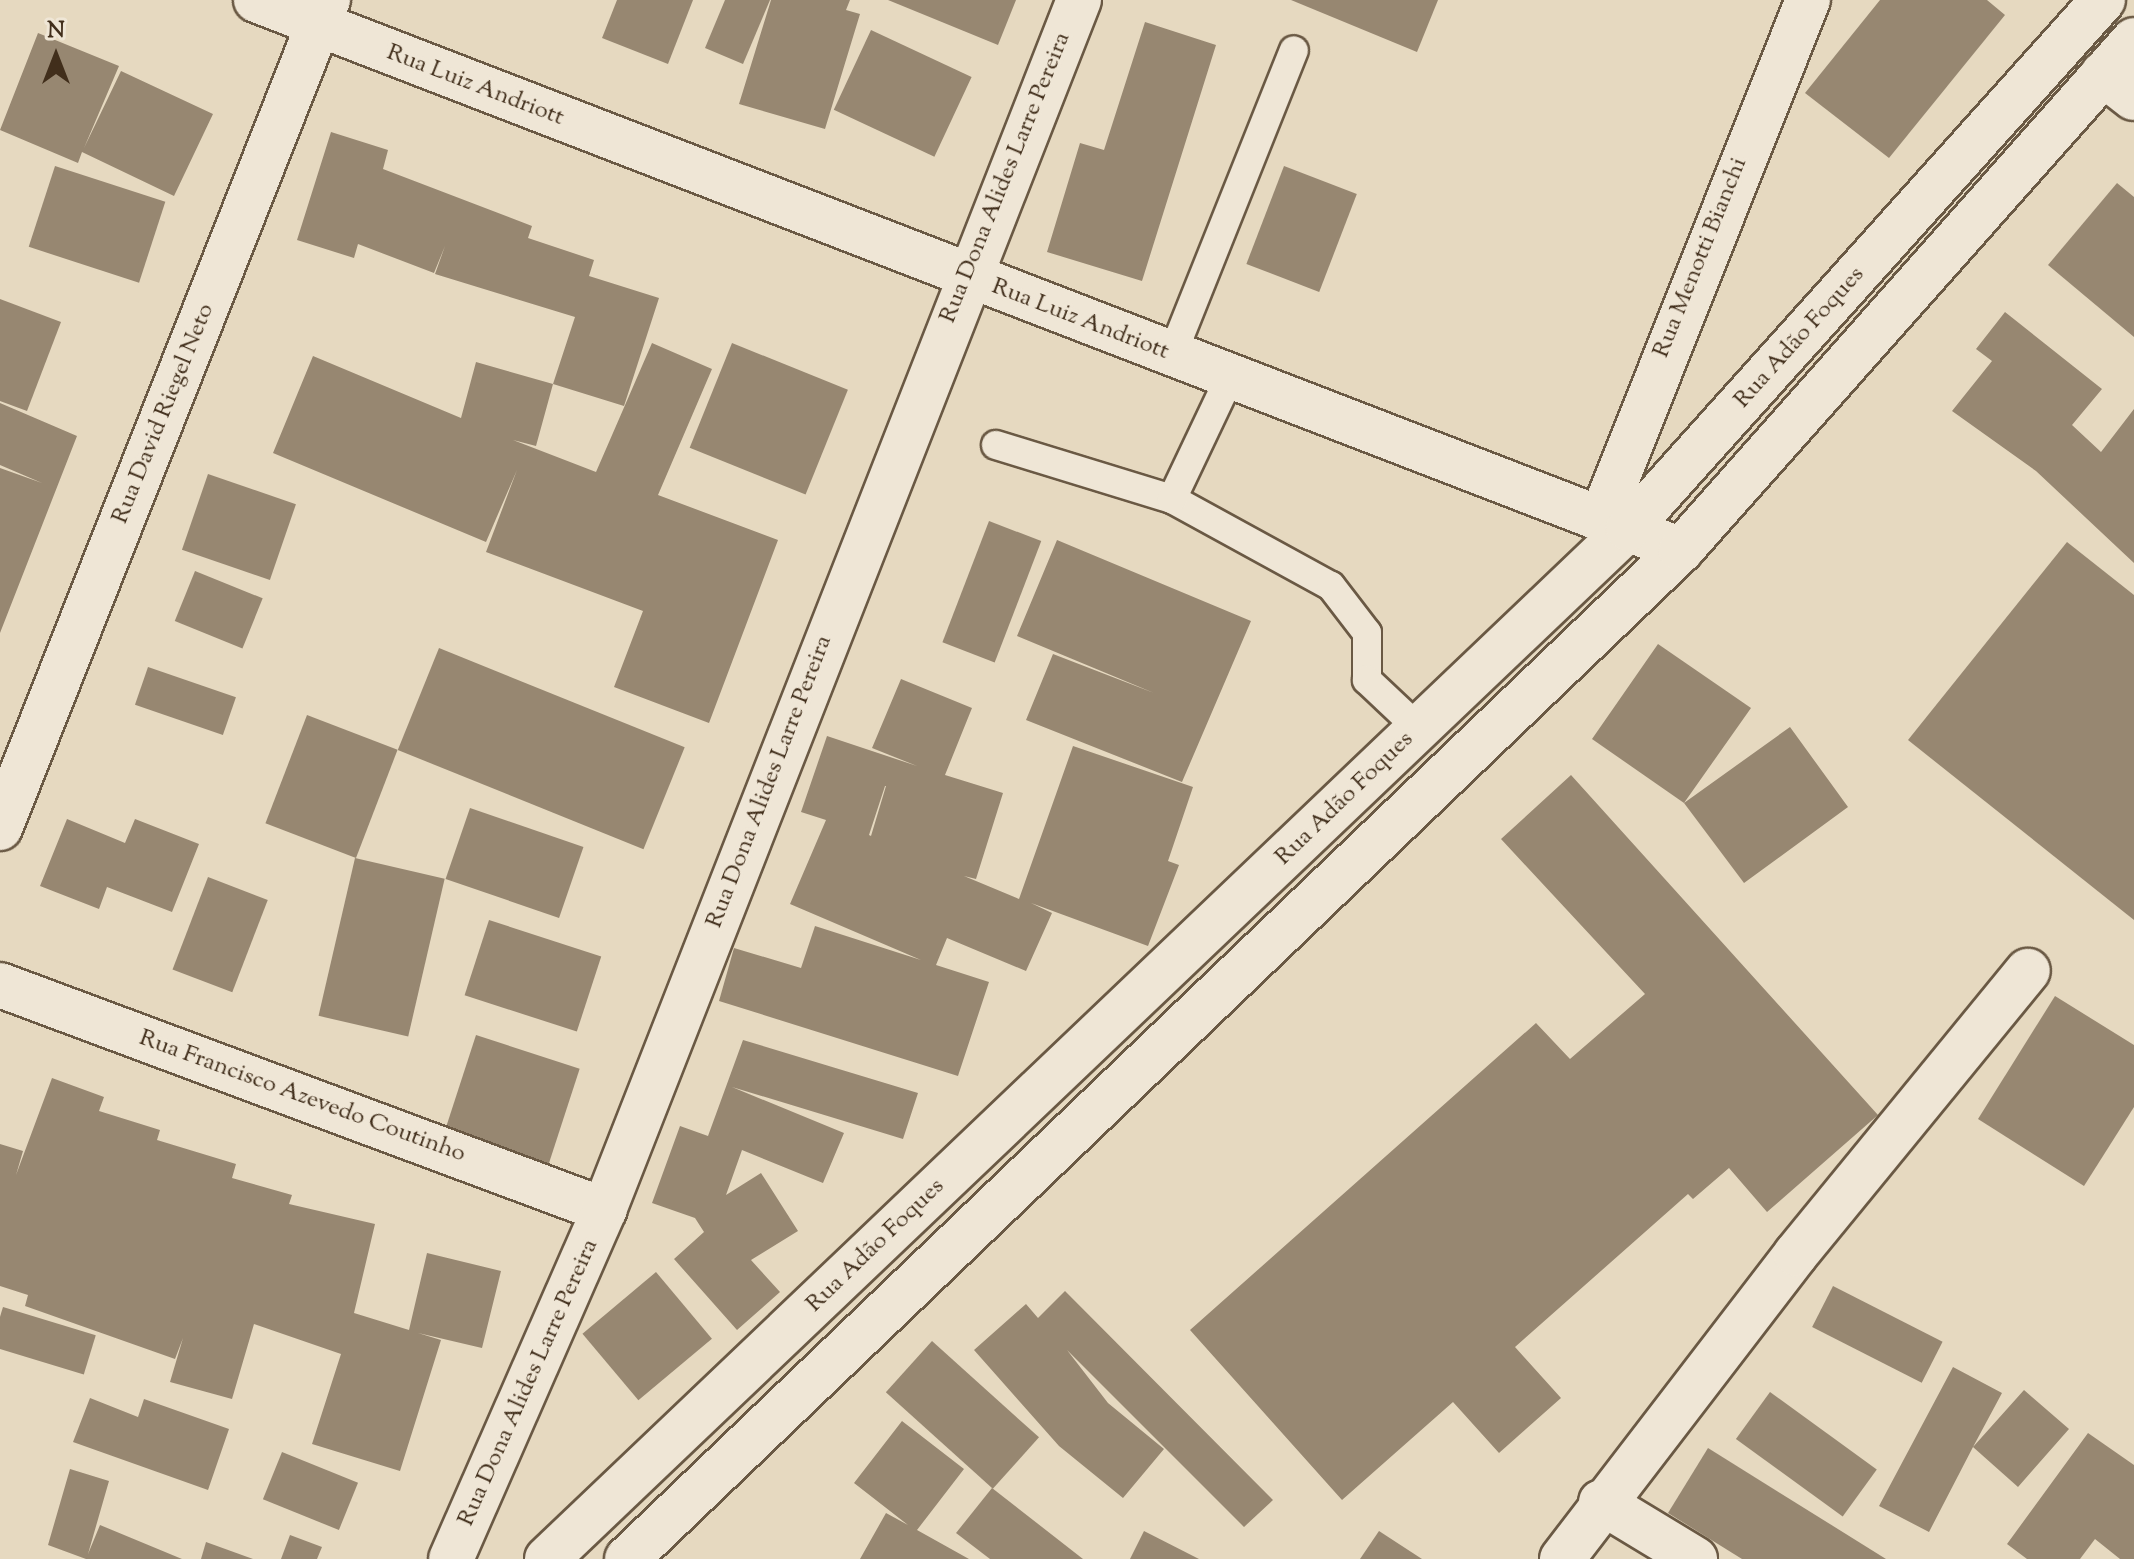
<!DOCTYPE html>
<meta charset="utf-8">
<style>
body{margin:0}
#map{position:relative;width:2134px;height:1559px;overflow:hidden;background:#e6d9c0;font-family:"Sorts Mill Goudy",serif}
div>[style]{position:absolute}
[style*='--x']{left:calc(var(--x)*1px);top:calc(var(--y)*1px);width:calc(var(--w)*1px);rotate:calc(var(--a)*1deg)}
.building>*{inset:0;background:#978771;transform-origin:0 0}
.roads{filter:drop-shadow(2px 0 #6a5944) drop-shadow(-2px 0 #6a5944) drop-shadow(0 2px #6a5944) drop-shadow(0 -2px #6a5944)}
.service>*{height:28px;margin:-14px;padding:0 14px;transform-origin:14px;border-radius:14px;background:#efe6d6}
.minor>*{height:44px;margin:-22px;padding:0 22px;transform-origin:22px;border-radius:22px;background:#efe6d6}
.tertiary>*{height:44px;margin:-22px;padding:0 22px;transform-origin:22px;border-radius:22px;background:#efe6d6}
.secondary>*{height:44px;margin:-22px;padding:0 22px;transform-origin:22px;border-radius:22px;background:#efe6d6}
span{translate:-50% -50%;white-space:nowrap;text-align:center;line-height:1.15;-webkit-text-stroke:7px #efe6d6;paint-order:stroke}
.street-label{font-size:24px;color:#412e1b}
.north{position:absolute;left:16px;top:16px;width:80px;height:80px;-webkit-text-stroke:6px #efe6d6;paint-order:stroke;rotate:0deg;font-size:22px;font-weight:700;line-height:32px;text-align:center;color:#412e1b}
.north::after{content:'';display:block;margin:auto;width:28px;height:36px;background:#412e1b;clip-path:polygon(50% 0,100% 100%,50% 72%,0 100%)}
</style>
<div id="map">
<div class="building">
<i style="clip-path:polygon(617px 0,693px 0,668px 64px,602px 38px)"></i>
<i style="clip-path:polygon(725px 0,770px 0,743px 64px,705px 48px)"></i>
<i style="clip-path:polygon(771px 0,850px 0,846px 10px,860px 14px,825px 129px,739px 104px)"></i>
<i style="clip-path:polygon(888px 0,1016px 0,998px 45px)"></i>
<i style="clip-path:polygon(1291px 0,1438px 0,1417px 52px)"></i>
<i style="clip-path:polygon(1880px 0,1987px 0,2005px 15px,1889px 158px,1805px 93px)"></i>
<i style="clip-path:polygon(1145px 22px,1216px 45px,1142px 281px,1047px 252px,1080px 143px,1104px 150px)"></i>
<i style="left:871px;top:30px;width:111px;height:88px;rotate:25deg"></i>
<i style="clip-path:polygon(38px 33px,119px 66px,84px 148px,121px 71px,213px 114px,174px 196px,82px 152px,78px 163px,0 130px)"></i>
<i style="clip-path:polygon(331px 132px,388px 150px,383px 169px,532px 226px,528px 238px,594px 260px,589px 276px,659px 298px,624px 406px,553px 384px,575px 317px,435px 274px,445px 246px,434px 273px,358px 244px,354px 258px,297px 240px)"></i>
<i style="left:55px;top:166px;width:116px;height:85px;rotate:18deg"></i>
<i style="left:1284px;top:166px;width:78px;height:105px;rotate:21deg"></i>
<i style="clip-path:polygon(2117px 183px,2134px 197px,2134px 337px,2048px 265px)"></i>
<i style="clip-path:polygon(0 299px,61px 322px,27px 411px,0 401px)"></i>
<i style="clip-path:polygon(2005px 312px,2102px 389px,2072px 425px,2101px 452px,2134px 409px,2134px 563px,2036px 471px,1952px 411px,1992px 361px,1976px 349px)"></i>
<i style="clip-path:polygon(652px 343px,712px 369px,658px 495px,778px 540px,709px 723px,614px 687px,643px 611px,486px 552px,517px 470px,486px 542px,273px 453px,313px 356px,461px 418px,476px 362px,553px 384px,536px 446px,513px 440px,596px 472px)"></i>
<i style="left:732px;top:343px;width:125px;height:113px;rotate:22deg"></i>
<i style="clip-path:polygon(0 403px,77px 436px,0 633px,0 468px,42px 483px,0 465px)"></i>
<i style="left:208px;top:474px;width:93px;height:80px;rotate:19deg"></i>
<i style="left:989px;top:521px;width:56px;height:130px;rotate:21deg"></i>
<i style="clip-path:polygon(1057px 540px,1251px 621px,1182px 782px,1026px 720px,1053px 654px,1154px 693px,1017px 636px)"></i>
<i style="clip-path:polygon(2067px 542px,2134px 595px,2134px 920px,1908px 740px)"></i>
<i style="left:195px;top:571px;width:73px;height:54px;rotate:22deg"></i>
<i style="clip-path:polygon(1658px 644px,1751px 708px,1684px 803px,1790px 727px,1848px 807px,1744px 883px,1684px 803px,1592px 739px)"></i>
<i style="left:439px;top:648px;width:265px;height:110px;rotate:22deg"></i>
<i style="left:148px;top:667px;width:93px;height:40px;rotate:19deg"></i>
<i style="clip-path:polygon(evenodd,901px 679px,972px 708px,945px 775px,1003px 793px,976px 879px,964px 876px,1019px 899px,1073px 746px,1193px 787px,1168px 861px,1179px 865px,1148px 946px,1031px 903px,1052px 913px,1026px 971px,947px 938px,936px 965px,989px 982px,958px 1076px,719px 1001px,734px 948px,801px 968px,815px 926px,921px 960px,790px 904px,826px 820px,801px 812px,827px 736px,917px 766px,872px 748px,901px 679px,885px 786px,886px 786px,871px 836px,869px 835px,885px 786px)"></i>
<i style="left:307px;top:715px;width:97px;height:116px;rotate:21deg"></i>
<i style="clip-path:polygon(1571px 775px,1878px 1115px,1767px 1212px,1729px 1168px,1693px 1199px,1688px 1194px,1515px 1347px,1561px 1398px,1499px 1453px,1453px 1402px,1342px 1500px,1190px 1330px,1536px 1023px,1570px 1059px,1645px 994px,1501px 839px)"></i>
<i style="left:470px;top:808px;width:120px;height:75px;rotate:19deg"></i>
<i style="clip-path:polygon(67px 819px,125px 843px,135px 819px,199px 844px,172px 912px,107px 887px,99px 909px,40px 886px)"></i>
<i style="left:355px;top:858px;width:92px;height:162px;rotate:13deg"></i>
<i style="left:208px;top:877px;width:64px;height:99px;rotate:21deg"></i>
<i style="left:489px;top:920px;width:118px;height:79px;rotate:18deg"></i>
<i style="clip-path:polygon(2055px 996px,2134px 1045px,2134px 1107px,2084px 1186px,1978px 1119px)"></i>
<i style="left:476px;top:1035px;width:109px;height:102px;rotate:18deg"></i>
<i style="clip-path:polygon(743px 1040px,918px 1093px,903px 1139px,732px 1087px,844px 1133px,823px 1183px,742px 1150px,726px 1195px,761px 1173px,798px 1231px,751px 1260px,780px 1292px,737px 1330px,674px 1259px,704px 1232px,695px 1218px,652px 1203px,680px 1126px,708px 1136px)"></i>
<i style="clip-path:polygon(52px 1078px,104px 1097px,99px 1111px,160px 1130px,157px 1140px,236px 1164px,232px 1178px,292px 1195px,289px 1204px,375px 1224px,354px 1313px,409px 1330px,427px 1253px,501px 1271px,482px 1348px,418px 1333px,441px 1340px,400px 1471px,312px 1444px,341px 1354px,254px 1324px,232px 1399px,170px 1382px,183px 1338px,175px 1359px,25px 1306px,28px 1295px,0 1286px,0 1144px,23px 1151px,16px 1175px)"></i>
<i style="left:656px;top:1272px;width:87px;height:96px;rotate:50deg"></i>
<i style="left:1833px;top:1286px;width:123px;height:46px;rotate:27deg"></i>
<i style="clip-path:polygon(1065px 1291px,1273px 1500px,1244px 1527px,1067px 1350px,1108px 1403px,1164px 1449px,1123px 1498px,1059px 1446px,974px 1350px,1026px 1304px,1038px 1318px)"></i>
<i style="left:3px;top:1307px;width:97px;height:41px;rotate:17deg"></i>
<i style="left:932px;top:1341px;width:144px;height:69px;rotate:42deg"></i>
<i style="clip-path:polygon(1953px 1367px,2002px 1393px,1973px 1447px,2024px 1390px,2069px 1429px,2018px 1487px,1973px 1447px,1929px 1532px,1879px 1506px)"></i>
<i style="left:1770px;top:1392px;width:132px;height:58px;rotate:36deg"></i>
<i style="clip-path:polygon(90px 1398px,138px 1417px,144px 1399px,229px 1429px,208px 1490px,73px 1442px)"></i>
<i style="clip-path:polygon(902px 1421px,964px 1469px,917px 1530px,969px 1559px,860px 1559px,886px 1513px,908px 1525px,854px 1483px)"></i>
<i style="clip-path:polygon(2088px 1433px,2134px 1465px,2134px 1559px,2120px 1559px,2095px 1539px,2080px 1559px,2027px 1559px,2007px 1544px)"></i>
<i style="clip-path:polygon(1708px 1448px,1886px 1559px,1742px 1559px,1668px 1513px)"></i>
<i style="left:282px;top:1452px;width:82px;height:51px;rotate:22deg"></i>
<i style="clip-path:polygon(70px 1469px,109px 1481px,88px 1554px,100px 1525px,182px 1559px,86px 1559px,48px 1545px)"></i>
<i style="clip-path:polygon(992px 1488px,1083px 1559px,990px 1559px,956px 1533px)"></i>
<i style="clip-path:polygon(1144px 1531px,1199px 1559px,1130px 1559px)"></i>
<i style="clip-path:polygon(1379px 1531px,1422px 1559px,1360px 1559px)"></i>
<i style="clip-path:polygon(290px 1535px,322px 1547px,317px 1559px,281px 1559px)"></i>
<i style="clip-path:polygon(206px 1542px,253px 1559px,201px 1559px)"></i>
</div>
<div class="roads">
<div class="service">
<i style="--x:1172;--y:355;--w:328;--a:-68.2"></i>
<i style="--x:996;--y:445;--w:184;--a:17.1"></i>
<i style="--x:1172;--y:499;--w:181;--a:28.7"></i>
<i style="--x:1331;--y:586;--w:59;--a:52.5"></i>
<i style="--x:1367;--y:633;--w:47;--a:90"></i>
<i style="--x:1367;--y:680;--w:71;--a:43.3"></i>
<i style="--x:1172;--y:499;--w:135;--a:-64.6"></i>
</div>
<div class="minor">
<i style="--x:2103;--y:74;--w:39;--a:38"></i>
<i style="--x:1601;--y:519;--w:559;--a:-68.26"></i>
<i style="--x:0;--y:828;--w:891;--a:-68.39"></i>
<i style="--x:0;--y:985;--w:645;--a:20.43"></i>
<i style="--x:1601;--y:1502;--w:110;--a:31.2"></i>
<i style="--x:1562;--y:1559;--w:384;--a:-52.5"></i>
<i style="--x:1796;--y:1254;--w:366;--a:-50.7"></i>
</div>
<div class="tertiary">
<i style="--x:256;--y:0;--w:1527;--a:21.1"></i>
<i style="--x:451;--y:1559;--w:381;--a:-66.3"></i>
<i style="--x:604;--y:1210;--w:1300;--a:-68.57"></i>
</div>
<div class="secondary">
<i style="--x:547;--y:1559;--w:1493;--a:-43.62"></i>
<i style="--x:1628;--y:529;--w:711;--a:-48.08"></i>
<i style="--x:627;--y:1559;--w:1459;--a:-43.75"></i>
<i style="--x:1681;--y:550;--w:682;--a:-48.39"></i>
</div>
</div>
<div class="street-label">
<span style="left:475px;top:86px;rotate:21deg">Rua Luiz Andriott</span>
<span style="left:1006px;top:178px;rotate:-68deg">Rua Dona Alides Larre Pereira</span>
<span style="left:1701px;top:258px;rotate:-68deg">Rua Menotti Bianchi</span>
<span style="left:1080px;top:320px;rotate:21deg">Rua Luiz Andriott</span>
<span style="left:1800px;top:338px;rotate:-48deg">Rua Adão Foques</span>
<span style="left:164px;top:414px;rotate:-68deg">Rua David Riegel Neto</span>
<span style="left:770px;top:782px;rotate:-69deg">Rua Dona Alides Larre Pereira</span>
<span style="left:1345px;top:799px;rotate:-44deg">Rua Adão Foques</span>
<span style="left:302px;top:1097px;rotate:20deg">Rua Francisco Azevedo Coutinho</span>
<span style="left:876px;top:1246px;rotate:-44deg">Rua Adão Foques</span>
<span style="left:529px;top:1383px;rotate:-66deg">Rua Dona Alides Larre Pereira</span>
</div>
<div class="north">N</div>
</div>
